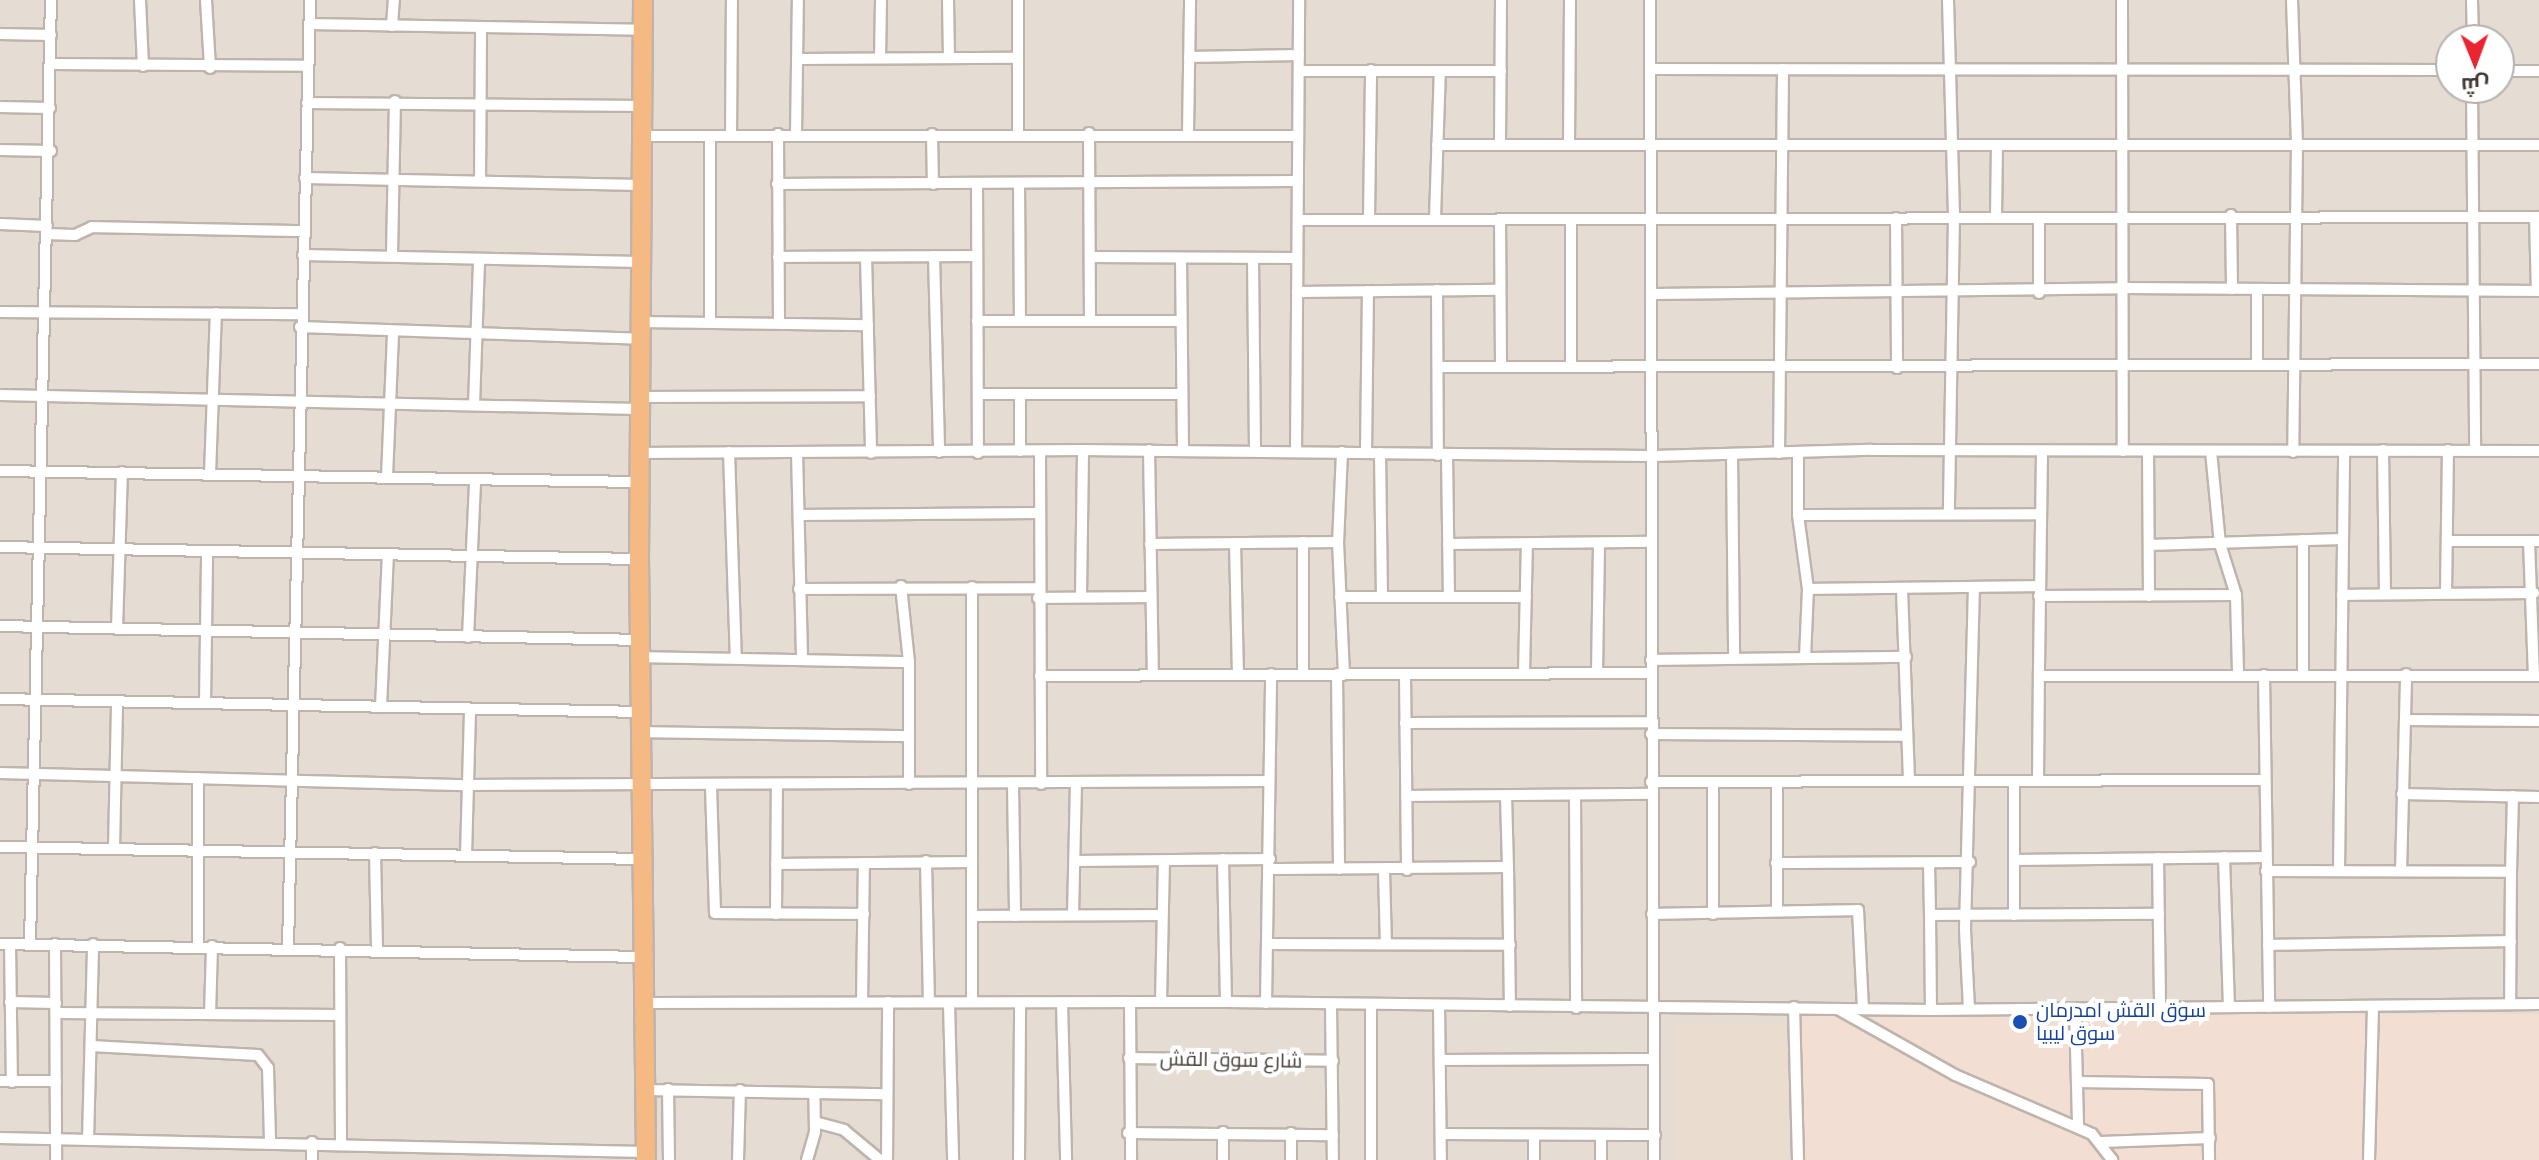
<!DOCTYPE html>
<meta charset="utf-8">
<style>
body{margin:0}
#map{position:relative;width:2539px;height:1160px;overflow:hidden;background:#f1ebe6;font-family:"Public Sans",Cairo,sans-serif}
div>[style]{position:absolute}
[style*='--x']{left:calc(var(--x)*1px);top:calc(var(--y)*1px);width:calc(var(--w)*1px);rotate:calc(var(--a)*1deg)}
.residential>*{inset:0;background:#e5dcd4}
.commercial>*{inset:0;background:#f2ded2;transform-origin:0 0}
.education>*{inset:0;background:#eaddd0;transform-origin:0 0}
.roads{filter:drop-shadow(2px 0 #bfb4ac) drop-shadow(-2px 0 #bfb4ac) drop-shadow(0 2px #bfb4ac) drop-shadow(0 -2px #bfb4ac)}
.minor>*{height:10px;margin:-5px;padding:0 5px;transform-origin:5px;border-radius:5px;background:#fff}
.trunk>*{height:18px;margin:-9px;padding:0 9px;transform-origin:9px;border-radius:9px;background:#f5ba84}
.dots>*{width:22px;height:22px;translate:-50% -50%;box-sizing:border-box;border:4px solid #fff;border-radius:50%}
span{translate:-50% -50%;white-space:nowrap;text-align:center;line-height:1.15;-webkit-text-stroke:8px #fff;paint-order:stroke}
.transit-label{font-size:20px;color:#164399}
.left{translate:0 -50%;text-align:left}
.street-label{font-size:20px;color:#443b36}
.north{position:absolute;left:2435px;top:24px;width:80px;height:80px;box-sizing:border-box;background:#fff;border:2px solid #b4b1af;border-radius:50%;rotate:179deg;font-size:22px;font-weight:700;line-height:32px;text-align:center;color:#443b36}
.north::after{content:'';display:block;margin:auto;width:28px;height:36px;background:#ea2430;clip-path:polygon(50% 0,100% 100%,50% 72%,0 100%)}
</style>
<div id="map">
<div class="residential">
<i style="clip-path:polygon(evenodd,0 0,2539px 0,2539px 1160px,0 1160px,0 0,2451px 40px,2499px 40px,2499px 88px,2451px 88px,2451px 40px)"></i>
</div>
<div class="commercial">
<i style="left:1799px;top:1014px;width:740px;height:146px"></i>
</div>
<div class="education">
<i style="left:1788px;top:1024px;width:136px;height:113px;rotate:90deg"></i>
</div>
<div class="roads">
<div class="minor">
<i style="--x:140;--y:0;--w:66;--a:87.4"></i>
<i style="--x:206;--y:0;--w:68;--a:86.6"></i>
<i style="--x:948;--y:0;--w:58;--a:89"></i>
<i style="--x:1650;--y:0;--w:1160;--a:89.8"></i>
<i style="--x:1948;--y:0;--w:217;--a:88.4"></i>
<i style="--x:1954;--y:217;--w:297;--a:91"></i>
<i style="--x:2122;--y:0;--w:451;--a:89.9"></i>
<i style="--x:2292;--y:0;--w:143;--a:88"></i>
<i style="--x:2297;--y:143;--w:309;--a:90.7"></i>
<i style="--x:2472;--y:0;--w:40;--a:88.6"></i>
<i style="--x:309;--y:24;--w:334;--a:1"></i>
<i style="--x:392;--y:26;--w:26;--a:-86"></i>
<i style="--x:0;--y:34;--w:51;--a:1.1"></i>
<i style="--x:1189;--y:57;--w:110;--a:-1"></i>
<i style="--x:880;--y:58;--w:58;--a:-89"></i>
<i style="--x:797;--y:59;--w:221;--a:-0.3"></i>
<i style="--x:52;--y:64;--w:256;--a:0.4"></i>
<i style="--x:1651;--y:69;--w:800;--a:0.07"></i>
<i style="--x:1299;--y:71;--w:202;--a:0"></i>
<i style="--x:2499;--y:71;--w:40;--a:0"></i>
<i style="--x:2472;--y:88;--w:362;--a:89.5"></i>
<i style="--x:307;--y:103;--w:335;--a:0.5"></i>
<i style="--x:0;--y:107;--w:50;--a:1.1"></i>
<i style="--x:1018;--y:133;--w:133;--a:-90"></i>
<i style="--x:1089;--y:133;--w:188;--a:89.7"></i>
<i style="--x:1188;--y:133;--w:133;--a:-89.1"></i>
<i style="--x:778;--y:134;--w:188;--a:89.7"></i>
<i style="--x:932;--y:134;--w:50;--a:88.9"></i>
<i style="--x:796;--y:135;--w:135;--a:-89.2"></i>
<i style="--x:642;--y:136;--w:656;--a:0"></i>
<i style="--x:710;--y:136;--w:186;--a:90"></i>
<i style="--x:731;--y:136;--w:136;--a:-89.6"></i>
<i style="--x:1500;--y:144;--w:144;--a:-89.6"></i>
<i style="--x:1569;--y:144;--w:144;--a:-89.6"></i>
<i style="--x:1437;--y:145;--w:1102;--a:0"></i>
<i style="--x:0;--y:150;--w:51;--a:1.1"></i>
<i style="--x:305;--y:178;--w:336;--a:1.2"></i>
<i style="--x:480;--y:180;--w:151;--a:-89.6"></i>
<i style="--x:1019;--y:183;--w:137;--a:89.6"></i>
<i style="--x:777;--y:184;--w:521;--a:-0.33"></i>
<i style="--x:977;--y:184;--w:269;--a:89.8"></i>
<i style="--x:2231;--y:215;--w:74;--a:89.2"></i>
<i style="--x:1996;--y:217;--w:71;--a:-89.2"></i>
<i style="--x:2535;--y:217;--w:74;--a:88.5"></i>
<i style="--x:1435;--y:218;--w:147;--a:-88.1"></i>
<i style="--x:1896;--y:218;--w:150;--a:89.6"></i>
<i style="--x:2039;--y:218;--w:75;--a:90"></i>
<i style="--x:1369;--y:219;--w:149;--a:-89.2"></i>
<i style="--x:1500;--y:219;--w:146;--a:89.6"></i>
<i style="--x:1298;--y:220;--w:1241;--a:-0.14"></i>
<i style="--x:1571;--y:220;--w:146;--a:90"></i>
<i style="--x:0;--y:224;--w:47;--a:2.4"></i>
<i style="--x:47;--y:234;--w:28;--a:2"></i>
<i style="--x:75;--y:235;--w:19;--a:-25"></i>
<i style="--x:92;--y:227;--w:211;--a:1.1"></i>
<i style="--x:303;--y:255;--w:338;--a:1.2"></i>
<i style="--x:392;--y:255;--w:154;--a:-88.9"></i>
<i style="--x:934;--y:256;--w:196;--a:88.5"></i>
<i style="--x:778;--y:257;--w:199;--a:-0.3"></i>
<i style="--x:866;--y:257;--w:196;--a:88.5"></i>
<i style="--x:1090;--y:257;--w:207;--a:0.3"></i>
<i style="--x:1181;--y:258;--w:193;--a:89.4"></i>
<i style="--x:1253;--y:258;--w:193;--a:89.4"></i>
<i style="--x:2257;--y:289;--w:76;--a:90"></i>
<i style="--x:1437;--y:290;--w:165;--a:89.7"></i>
<i style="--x:1297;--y:292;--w:203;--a:-0.6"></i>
<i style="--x:1654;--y:294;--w:470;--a:-0.7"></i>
<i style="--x:2124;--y:288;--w:415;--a:0.4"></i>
<i style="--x:0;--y:312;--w:301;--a:0.4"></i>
<i style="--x:977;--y:321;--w:204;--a:0"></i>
<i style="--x:640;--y:322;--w:228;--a:0.8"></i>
<i style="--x:300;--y:327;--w:340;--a:2"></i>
<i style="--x:1438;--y:367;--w:1101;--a:-0.16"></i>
<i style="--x:978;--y:394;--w:204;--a:0"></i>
<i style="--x:0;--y:395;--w:639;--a:1.26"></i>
<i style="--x:1020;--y:395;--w:56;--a:90"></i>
<i style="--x:639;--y:397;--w:231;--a:-0.2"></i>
<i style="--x:474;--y:405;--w:146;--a:-88"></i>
<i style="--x:1149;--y:450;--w:224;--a:89"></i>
<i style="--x:2383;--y:450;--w:143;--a:89.2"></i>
<i style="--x:1040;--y:451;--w:333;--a:89.8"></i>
<i style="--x:2148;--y:451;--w:145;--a:89.6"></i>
<i style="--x:2211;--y:451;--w:93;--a:84.5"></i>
<i style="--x:2220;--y:544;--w:53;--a:72.6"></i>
<i style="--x:2236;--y:595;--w:79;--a:88.5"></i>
<i style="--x:729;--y:452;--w:206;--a:88.1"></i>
<i style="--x:797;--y:452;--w:207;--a:88.6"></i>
<i style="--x:1296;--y:452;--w:452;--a:-89.6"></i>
<i style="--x:1342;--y:452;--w:90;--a:92.5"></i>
<i style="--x:1338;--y:542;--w:132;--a:87.4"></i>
<i style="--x:1798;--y:452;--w:63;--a:90"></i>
<i style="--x:1798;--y:515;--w:75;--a:82.3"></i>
<i style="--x:1808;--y:589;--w:68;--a:92.5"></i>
<i style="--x:639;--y:453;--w:444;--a:-0.4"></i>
<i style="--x:1083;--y:450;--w:567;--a:0.61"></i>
<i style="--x:1650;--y:456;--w:221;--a:-1.6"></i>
<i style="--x:1871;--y:450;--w:668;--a:0.09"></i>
<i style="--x:1366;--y:453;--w:162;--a:-89.3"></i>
<i style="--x:1380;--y:453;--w:142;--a:89.2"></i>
<i style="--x:1779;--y:453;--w:384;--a:-89.4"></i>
<i style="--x:2042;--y:453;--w:223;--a:90.8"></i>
<i style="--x:2039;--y:676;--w:500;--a:0"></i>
<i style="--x:1732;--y:454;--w:204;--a:89.4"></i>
<i style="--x:1447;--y:455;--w:141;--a:89.2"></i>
<i style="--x:0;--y:471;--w:639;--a:0.99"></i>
<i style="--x:210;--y:474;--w:161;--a:-87.9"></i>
<i style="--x:387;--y:477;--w:146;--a:-87.6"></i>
<i style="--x:799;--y:515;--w:238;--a:-0.5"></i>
<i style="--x:1798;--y:515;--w:243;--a:-0.2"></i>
<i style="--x:2447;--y:541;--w:92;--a:0"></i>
<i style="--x:2529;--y:541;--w:135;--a:87.9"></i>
<i style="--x:1303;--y:542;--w:132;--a:90"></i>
<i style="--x:1235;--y:543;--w:131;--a:88.7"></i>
<i style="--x:1150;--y:544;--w:188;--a:-0.6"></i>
<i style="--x:1448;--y:544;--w:204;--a:-0.6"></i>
<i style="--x:2149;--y:545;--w:193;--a:-1.8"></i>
<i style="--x:0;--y:547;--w:639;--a:1.08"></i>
<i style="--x:901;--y:586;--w:76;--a:84"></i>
<i style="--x:909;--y:662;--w:122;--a:90"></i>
<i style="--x:972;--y:587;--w:415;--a:90"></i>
<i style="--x:799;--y:589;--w:239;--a:-0.2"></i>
<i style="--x:1808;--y:589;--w:231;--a:-0.7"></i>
<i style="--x:1902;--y:589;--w:192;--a:87.9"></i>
<i style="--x:2446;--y:593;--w:143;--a:-89.2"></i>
<i style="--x:2342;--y:595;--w:192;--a:-0.6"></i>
<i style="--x:1081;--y:596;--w:146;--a:-89.2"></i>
<i style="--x:2039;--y:596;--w:197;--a:-0.3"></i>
<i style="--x:1340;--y:597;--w:186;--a:0"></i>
<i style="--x:1038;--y:598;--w:112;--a:-0.5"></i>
<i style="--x:0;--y:626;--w:640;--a:1.25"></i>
<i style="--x:117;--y:629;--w:157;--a:-88.2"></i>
<i style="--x:468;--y:637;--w:156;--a:-87.4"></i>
<i style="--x:640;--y:657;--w:269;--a:1.1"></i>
<i style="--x:1651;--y:660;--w:255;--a:-0.7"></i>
<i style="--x:1524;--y:673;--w:129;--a:-88.7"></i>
<i style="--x:1597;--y:673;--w:130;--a:-89.1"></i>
<i style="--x:1337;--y:674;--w:195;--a:89.4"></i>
<i style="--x:1405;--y:674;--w:196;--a:89.4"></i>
<i style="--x:2303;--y:674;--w:134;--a:-90"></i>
<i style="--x:2264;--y:675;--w:332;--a:89.1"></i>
<i style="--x:1040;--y:676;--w:611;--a:-0.28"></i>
<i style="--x:0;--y:699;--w:640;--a:1.16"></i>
<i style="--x:205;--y:703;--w:152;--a:-89.2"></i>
<i style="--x:381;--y:707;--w:153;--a:-87.4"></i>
<i style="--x:2405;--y:720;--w:134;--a:0.4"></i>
<i style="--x:1405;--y:723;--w:246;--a:-0.2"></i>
<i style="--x:640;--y:732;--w:269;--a:0.9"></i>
<i style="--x:1651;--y:734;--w:256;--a:0.4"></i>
<i style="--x:0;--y:773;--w:466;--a:1.5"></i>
<i style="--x:466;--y:785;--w:803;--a:-0.29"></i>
<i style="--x:198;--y:778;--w:168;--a:90"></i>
<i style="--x:2038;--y:781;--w:105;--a:-89.5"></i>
<i style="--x:1651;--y:782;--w:614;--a:-0.19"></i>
<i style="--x:1013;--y:784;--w:132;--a:89.1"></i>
<i style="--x:711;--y:786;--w:127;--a:88.2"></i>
<i style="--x:715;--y:913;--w:149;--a:0.4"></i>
<i style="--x:2402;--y:794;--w:137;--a:1.3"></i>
<i style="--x:1575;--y:795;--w:213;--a:89.7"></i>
<i style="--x:1407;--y:796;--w:244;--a:-0.5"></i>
<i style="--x:1506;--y:796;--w:71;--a:88.4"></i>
<i style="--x:0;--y:847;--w:642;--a:1.07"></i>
<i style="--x:114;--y:849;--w:148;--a:-88.8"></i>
<i style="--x:375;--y:853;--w:96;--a:88.8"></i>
<i style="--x:466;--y:855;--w:145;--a:-88.4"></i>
<i style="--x:2224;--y:857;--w:150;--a:88.1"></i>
<i style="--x:2158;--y:858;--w:150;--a:89.2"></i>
<i style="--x:1223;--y:859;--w:143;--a:88.8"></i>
<i style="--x:2014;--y:860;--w:252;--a:-0.7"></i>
<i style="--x:926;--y:861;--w:141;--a:88.8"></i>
<i style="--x:1075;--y:861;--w:195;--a:-0.6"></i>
<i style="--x:1776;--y:863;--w:194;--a:-0.3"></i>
<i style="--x:1929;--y:863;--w:52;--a:88.9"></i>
<i style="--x:1930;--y:915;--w:229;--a:-0.3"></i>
<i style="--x:776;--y:864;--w:195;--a:-0.6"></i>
<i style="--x:1270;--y:869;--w:238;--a:-0.5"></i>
<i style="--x:1508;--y:867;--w:139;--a:89.2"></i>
<i style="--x:1384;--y:870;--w:74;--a:88.5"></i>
<i style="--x:2266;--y:871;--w:245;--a:0.2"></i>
<i style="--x:2511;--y:872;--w:132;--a:90.4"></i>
<i style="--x:2339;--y:871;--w:420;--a:-89.3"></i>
<i style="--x:2401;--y:871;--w:197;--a:-88.5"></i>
<i style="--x:2511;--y:872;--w:76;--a:-88.5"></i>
<i style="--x:1777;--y:911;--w:129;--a:-90"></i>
<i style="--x:776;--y:914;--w:128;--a:-89.6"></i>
<i style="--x:1652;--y:914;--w:206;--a:-1.1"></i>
<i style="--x:1858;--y:910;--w:98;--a:87.1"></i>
<i style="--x:1713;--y:914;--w:132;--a:-90"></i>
<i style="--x:1073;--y:915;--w:131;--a:-88.7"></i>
<i style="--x:1930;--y:915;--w:95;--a:89.4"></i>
<i style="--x:2014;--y:915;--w:133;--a:-90"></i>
<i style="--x:972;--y:916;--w:190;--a:-0.3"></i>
<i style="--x:0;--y:944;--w:644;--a:1.16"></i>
<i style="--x:10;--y:944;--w:138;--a:89.2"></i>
<i style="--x:30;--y:944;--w:944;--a:-88.73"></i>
<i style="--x:55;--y:944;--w:216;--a:89.7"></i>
<i style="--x:1267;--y:944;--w:243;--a:0.2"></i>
<i style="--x:2268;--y:945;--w:243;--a:-0.9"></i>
<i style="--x:288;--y:948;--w:948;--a:-88.67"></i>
<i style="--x:340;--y:948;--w:195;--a:89.7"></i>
<i style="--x:10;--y:1002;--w:46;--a:1.2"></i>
<i style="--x:862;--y:1002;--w:139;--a:-89.2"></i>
<i style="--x:1161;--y:1002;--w:141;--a:-88.8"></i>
<i style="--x:645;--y:1003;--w:581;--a:-0.1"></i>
<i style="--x:1226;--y:1002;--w:705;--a:0.65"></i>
<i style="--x:1931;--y:1010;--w:608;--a:-0.57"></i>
<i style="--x:949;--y:1003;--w:157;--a:88.5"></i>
<i style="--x:1062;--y:1003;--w:157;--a:88.5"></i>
<i style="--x:1130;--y:1003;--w:157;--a:89.6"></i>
<i style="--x:1266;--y:1003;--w:329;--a:-89.1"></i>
<i style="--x:1331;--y:1005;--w:155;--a:89.3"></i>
<i style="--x:1371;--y:1006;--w:154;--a:90"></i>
<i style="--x:1439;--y:1006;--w:154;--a:89.3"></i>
<i style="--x:1794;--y:1007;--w:153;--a:88.5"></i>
<i style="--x:1838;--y:1009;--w:134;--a:29.4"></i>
<i style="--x:1955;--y:1075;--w:149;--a:23.3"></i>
<i style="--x:2092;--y:1134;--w:33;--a:52"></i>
<i style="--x:1969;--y:1009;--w:80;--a:-92.9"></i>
<i style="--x:1965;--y:929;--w:342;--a:-88.5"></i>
<i style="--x:2075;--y:1009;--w:118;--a:88.5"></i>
<i style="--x:57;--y:1013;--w:283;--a:0.4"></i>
<i style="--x:210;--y:1014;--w:68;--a:-88.3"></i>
<i style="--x:91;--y:1046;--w:167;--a:3.1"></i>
<i style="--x:258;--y:1055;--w:16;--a:52"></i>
<i style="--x:268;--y:1068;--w:73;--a:88.4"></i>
<i style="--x:1129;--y:1058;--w:204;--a:0.8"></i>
<i style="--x:1441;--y:1060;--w:213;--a:-0.3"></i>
<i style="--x:0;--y:1081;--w:56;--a:0"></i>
<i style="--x:2077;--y:1082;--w:131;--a:0.9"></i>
<i style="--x:2208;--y:1084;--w:76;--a:89.2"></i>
<i style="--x:668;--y:1089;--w:71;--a:89.2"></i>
<i style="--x:645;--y:1090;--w:241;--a:1"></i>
<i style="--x:815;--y:1122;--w:30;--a:15"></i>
<i style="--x:844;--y:1130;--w:47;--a:39.8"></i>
<i style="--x:1223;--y:1132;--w:28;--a:90"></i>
<i style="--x:1128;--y:1133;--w:205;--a:0.6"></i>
<i style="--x:1441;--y:1134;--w:214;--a:0.3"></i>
<i style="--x:1601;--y:1135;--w:25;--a:90"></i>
<i style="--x:1534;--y:1136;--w:24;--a:90"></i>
<i style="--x:0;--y:1138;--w:646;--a:1.24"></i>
<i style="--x:88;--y:1140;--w:196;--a:-88.5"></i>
<i style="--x:312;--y:1142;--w:18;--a:90"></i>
<i style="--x:2101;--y:1142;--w:109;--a:-2.1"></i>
<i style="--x:738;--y:1160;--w:70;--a:-88.4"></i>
<i style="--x:807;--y:1160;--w:29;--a:-74"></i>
<i style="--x:815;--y:1132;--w:39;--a:-91"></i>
<i style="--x:887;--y:1160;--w:158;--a:-89.6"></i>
<i style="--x:1019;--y:1160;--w:157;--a:-89.6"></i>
<i style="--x:1291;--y:1160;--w:27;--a:-90"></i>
<i style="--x:2369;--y:1160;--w:154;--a:-88.5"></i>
</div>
<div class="trunk">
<i style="--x:643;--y:0;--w:559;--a:90.41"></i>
<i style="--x:639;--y:559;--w:601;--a:89.33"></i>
</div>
</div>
<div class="dots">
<i style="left:2020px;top:1022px;background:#1a4fb4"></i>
</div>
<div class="transit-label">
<span class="left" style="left:2036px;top:1022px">سوق القش امدرمان<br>سوق ليبيا</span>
</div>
<div class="street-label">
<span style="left:1231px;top:1060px;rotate:1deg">شارع سوق القش</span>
</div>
<div class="north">ش</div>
</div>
